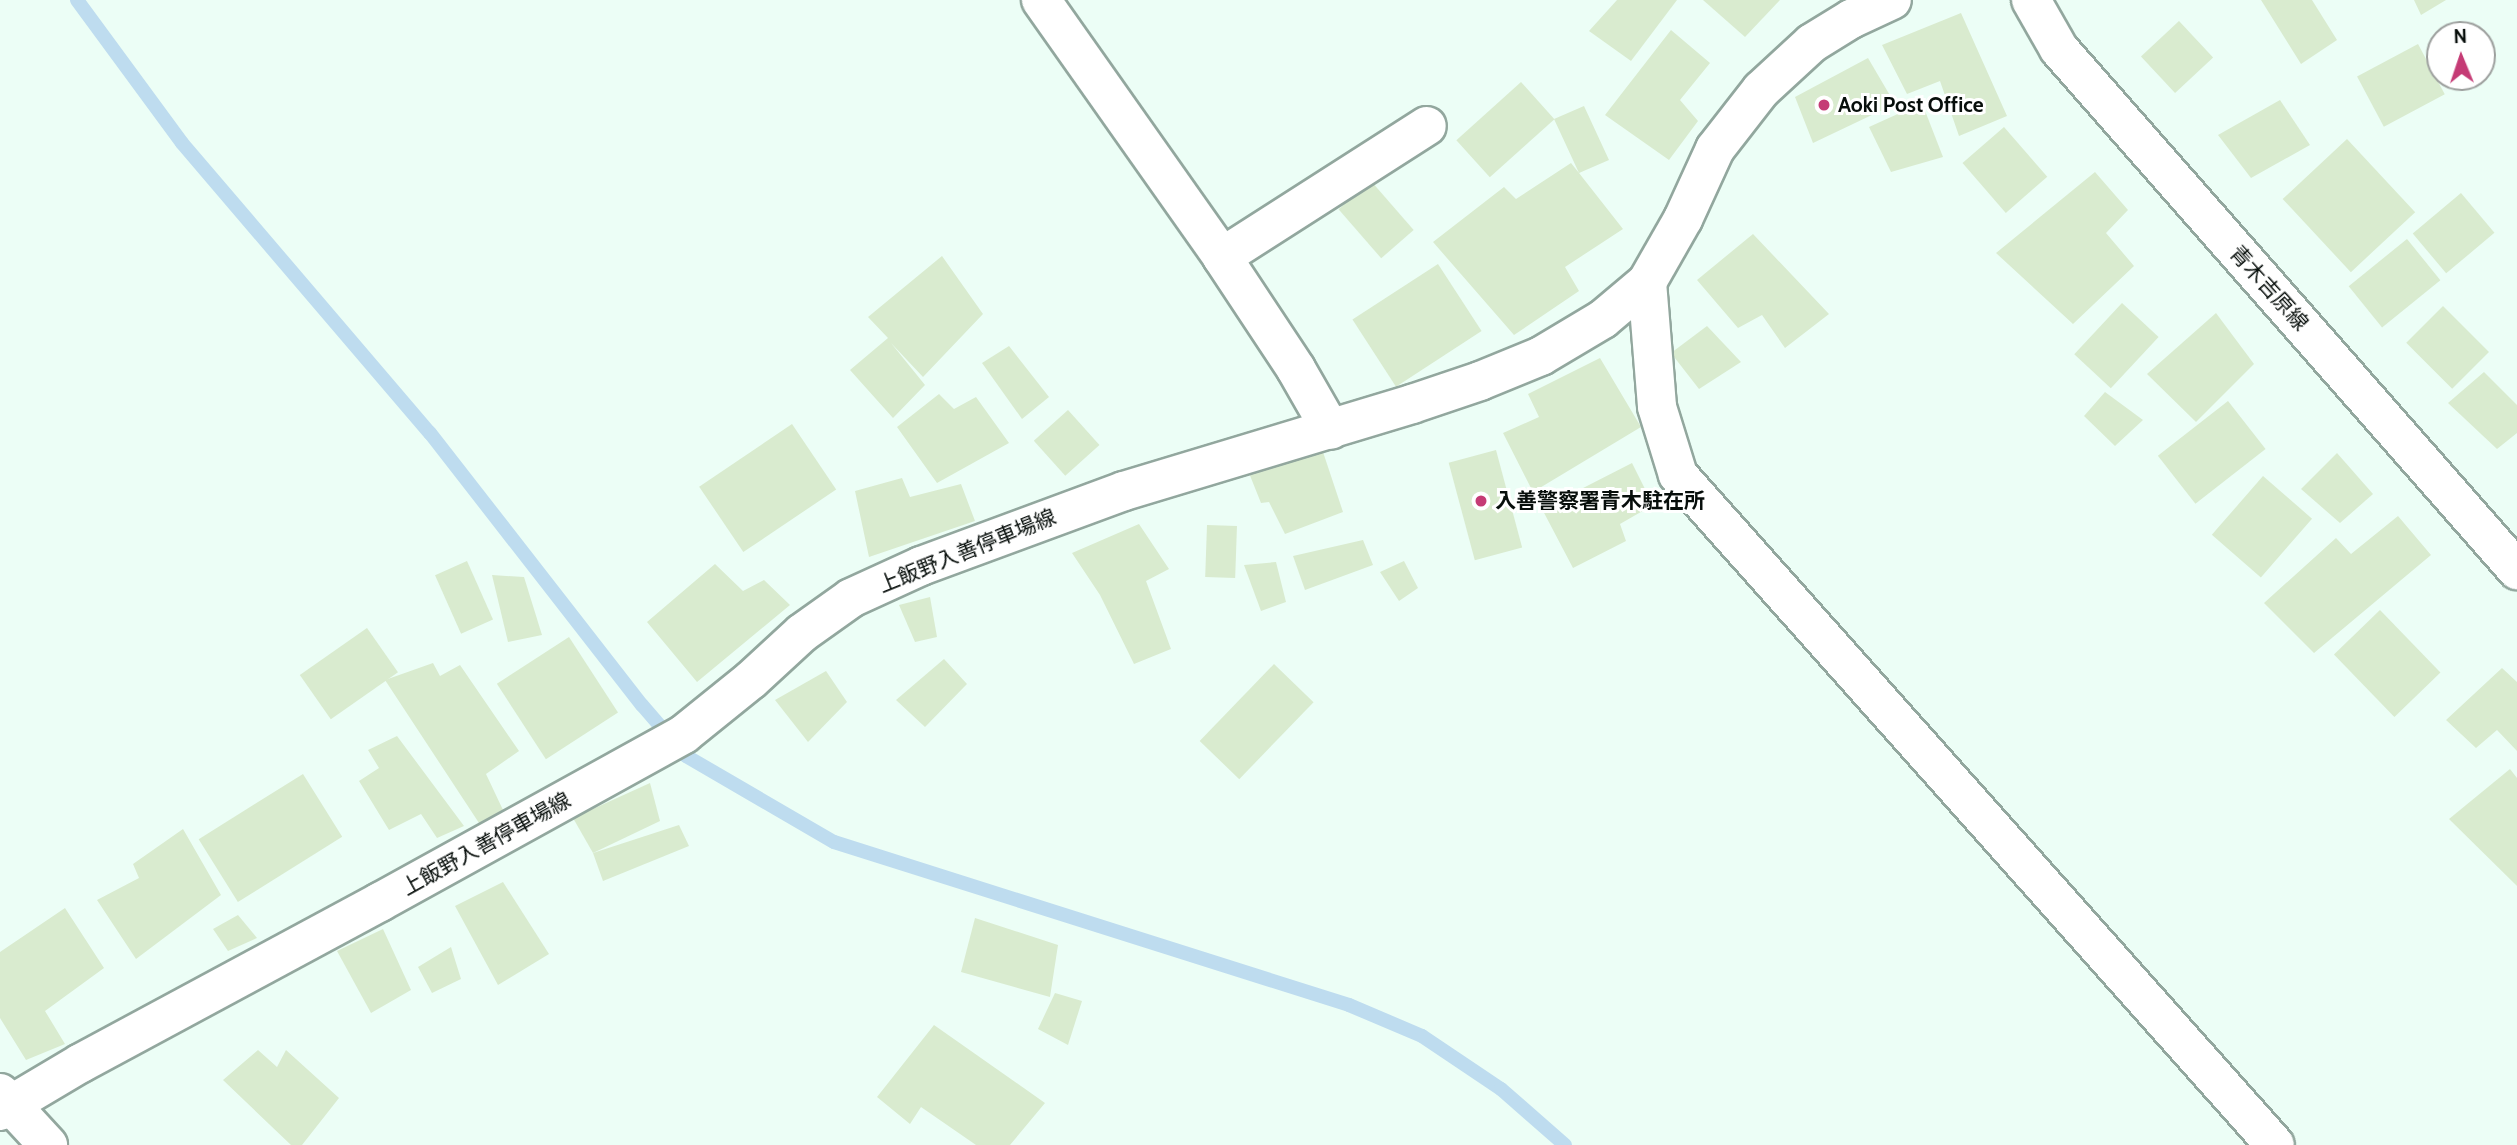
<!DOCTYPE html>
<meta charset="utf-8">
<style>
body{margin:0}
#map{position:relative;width:2517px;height:1145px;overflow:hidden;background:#ecfef6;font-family:Cabin,"Noto Sans JP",sans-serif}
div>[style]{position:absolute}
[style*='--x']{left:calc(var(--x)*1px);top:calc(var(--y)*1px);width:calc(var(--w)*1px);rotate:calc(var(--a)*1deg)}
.stream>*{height:14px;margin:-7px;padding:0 7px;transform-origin:7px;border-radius:7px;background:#bedcef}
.building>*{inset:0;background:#d9ebcf;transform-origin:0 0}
.roads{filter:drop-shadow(2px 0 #92a79e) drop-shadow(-2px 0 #92a79e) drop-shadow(0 2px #92a79e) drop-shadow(0 -2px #92a79e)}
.minor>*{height:38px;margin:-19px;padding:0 19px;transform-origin:19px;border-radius:19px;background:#fff}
.major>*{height:38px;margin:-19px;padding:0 19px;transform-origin:19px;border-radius:19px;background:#fff}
.dots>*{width:19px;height:19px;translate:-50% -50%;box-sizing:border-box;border:4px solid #fff;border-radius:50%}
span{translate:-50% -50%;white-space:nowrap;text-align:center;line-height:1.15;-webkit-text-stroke:6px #fff;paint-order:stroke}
.poi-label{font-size:21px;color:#070e0b;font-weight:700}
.left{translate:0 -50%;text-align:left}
.street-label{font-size:21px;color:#070e0b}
.north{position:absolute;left:2426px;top:21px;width:70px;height:70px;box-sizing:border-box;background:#fff;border:2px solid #9c9f9d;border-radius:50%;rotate:358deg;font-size:19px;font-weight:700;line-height:28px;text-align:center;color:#070e0b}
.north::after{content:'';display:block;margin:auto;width:24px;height:32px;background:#c53b75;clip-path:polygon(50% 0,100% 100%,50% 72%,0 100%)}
</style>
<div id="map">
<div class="stream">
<i style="--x:77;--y:0;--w:177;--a:53.7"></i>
<i style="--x:182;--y:143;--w:382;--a:49.5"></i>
<i style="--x:430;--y:433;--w:345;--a:52.1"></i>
<i style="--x:642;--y:705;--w:67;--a:49.2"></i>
<i style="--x:686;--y:756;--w:171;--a:30.2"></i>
<i style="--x:834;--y:842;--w:540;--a:17.56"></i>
<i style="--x:1349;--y:1005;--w:79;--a:23"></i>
<i style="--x:1422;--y:1036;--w:95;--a:33.9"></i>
<i style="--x:1501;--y:1089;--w:85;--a:41.2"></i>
</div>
<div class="building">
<i style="clip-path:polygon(1617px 0,1677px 0,1631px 61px,1589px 31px)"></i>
<i style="clip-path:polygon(1703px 0,1780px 0,1745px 37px)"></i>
<i style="clip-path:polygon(2261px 0,2312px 0,2337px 40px,2301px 64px)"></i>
<i style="clip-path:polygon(2414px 0,2446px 0,2421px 15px)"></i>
<i style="clip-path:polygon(1961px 13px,2007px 116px,1959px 136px,1940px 81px,1907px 94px,1882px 45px)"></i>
<i style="left:2179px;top:21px;width:50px;height:52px;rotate:47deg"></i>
<i style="clip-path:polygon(1671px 30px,1710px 63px,1680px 100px,1698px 121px,1669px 160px,1605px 115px)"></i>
<i style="left:2418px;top:44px;width:57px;height:69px;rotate:62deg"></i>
<i style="clip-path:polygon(1868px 58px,1895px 104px,1813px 143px,1795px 97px)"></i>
<i style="left:1521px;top:82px;width:50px;height:87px;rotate:48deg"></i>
<i style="clip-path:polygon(2280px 100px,2310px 145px,2251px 178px,2218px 135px)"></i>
<i style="clip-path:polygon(1922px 103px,1943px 157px,1891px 172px,1869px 127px)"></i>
<i style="clip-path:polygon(1584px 106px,1609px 160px,1579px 173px,1623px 229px,1565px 267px,1579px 291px,1514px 335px,1433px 242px,1504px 187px,1516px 199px,1571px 163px,1579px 173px,1554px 119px)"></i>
<i style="left:2004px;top:127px;width:66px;height:55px;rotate:49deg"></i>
<i style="left:2347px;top:139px;width:100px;height:88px;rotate:47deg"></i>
<i style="clip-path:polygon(2095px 172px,2128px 210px,2106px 233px,2134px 266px,2073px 324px,1996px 253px)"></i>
<i style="left:1371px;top:181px;width:65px;height:43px;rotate:49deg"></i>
<i style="left:2461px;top:193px;width:52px;height:63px;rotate:50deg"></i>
<i style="clip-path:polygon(1753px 234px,1829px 314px,1785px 348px,1762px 315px,1738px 328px,1697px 280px)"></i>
<i style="left:2407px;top:239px;width:53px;height:75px;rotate:51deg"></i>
<i style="clip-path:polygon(942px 256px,983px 314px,923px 377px,891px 343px,925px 385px,893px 418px,850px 370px,888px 338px,868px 317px)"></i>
<i style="left:1438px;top:264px;width:80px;height:102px;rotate:57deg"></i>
<i style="left:2122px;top:303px;width:50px;height:70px;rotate:43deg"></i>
<i style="left:2443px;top:306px;width:65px;height:52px;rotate:45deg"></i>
<i style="clip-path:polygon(2216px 313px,2254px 364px,2196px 422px,2147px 374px)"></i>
<i style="clip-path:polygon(1707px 326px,1741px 362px,1699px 389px,1671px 353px)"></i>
<i style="clip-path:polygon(1009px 346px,1049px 397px,1022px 419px,982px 363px)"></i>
<i style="clip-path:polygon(1600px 358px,1641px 427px,1533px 492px,1503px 433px,1539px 417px,1528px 394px)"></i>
<i style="clip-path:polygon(2484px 372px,2517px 405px,2517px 433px,2497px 449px,2448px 403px)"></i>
<i style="clip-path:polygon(2105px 392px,2143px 420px,2115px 446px,2084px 416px)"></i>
<i style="clip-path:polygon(939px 394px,954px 409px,976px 397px,1009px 443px,937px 483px,897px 427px)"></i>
<i style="left:2228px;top:401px;width:61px;height:89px;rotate:52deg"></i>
<i style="left:1068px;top:410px;width:47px;height:46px;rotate:48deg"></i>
<i style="left:792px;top:424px;width:79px;height:112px;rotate:56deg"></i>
<i style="left:1496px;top:450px;width:101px;height:49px;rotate:75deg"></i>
<i style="clip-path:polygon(1323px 452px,1343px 512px,1285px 534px,1269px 502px,1261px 503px,1249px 473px)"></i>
<i style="clip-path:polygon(2337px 453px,2373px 494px,2340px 523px,2301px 489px)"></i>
<i style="clip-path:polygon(1632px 463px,1653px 505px,1620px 524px,1626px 541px,1573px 568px,1542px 509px)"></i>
<i style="left:2263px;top:476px;width:65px;height:78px;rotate:41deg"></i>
<i style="clip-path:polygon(902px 478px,910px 497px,961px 484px,975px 521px,869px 557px,855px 491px)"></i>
<i style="clip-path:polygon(2398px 516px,2431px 555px,2314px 653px,2264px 603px,2336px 538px,2351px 554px)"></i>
<i style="clip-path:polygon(1139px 524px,1169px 569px,1146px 581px,1171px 649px,1134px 664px,1100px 595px,1072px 553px)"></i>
<i style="left:1207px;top:525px;width:30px;height:52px;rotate:2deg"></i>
<i style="clip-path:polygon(1363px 540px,1373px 565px,1305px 590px,1293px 556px)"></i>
<i style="left:467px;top:561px;width:64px;height:35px;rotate:66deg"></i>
<i style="clip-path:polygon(1404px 561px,1418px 588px,1399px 601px,1380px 572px)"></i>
<i style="clip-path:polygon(1276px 562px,1286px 602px,1261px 611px,1244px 565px)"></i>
<i style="clip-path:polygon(715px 564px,743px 591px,764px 580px,790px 605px,697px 682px,647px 622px)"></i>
<i style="clip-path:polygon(492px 575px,524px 577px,542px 635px,508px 642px)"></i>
<i style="clip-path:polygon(930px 597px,937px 637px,915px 642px,899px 605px)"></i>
<i style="left:2380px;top:610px;width:87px;height:64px;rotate:46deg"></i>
<i style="left:367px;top:628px;width:54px;height:82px;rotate:55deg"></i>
<i style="left:569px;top:637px;width:90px;height:86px;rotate:57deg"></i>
<i style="clip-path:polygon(944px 659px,967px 684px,925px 727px,896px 700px)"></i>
<i style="clip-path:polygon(433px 663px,440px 676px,460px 665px,519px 751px,486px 774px,503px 810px,479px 823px,385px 680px)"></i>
<i style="left:1274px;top:664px;width:55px;height:107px;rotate:44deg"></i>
<i style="clip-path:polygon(2502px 668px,2517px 682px,2517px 751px,2497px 730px,2476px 748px,2446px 720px)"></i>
<i style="clip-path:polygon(826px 671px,847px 702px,808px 742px,775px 700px)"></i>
<i style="clip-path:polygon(397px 736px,464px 826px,437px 838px,421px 814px,389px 830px,359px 781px,379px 768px,368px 750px)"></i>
<i style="clip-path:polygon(2510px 769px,2517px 778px,2517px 886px,2449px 819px)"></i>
<i style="left:303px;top:774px;width:74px;height:123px;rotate:58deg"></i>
<i style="clip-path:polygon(650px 783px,660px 821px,593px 853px,573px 818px)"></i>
<i style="clip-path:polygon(679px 825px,689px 846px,603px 881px,593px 853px)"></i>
<i style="clip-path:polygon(183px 829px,221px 895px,136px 959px,97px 900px,139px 878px,133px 864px)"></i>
<i style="clip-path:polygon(503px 882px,549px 954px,498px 985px,455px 906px)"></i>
<i style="clip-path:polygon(65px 908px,104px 968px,45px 1011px,65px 1044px,26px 1060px,0 1018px,0 952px)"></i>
<i style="clip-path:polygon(238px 915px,257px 938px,228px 951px,213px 929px)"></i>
<i style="clip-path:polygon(975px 918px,1058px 945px,1050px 997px,961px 972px)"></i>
<i style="clip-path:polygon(383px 929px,411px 990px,371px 1013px,337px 951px)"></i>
<i style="clip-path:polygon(451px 947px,461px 979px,432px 993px,418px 967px)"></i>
<i style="clip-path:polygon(1055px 993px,1082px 1001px,1068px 1045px,1038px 1029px)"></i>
<i style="clip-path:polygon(934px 1025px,1045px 1103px,1010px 1145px,976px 1145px,921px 1107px,910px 1124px,877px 1097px)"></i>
<i style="clip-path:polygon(258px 1050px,277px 1067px,286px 1050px,339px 1098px,302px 1145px,291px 1145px,223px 1080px)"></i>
</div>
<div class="roads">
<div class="minor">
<i style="--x:1041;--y:0;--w:314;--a:54.8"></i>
<i style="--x:1222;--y:257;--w:134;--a:56.5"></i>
<i style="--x:1296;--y:369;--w:70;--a:60.2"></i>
<i style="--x:1222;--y:257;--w:243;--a:-32.6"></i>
<i style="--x:1647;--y:282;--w:125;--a:85.4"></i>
<i style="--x:1657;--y:407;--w:71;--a:72.8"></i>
<i style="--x:1678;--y:475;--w:897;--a:48.3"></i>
<i style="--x:0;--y:1093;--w:71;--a:47.3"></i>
</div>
<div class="major">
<i style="--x:2031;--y:0;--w:56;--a:60.3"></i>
<i style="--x:2059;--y:49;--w:694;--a:48.68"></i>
<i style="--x:0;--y:1111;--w:94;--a:-30.7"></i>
<i style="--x:81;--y:1063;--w:340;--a:-28.3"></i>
<i style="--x:380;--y:902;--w:347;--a:-28.9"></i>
<i style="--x:684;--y:734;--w:86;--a:-38.9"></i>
<i style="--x:751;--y:680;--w:69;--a:-42.7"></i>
<i style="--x:802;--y:633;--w:60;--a:-35.5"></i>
<i style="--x:851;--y:598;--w:77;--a:-24.6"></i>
<i style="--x:921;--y:566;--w:216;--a:-20.3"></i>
<i style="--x:1124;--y:491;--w:301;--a:-16.8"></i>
<i style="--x:1412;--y:404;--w:72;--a:-18.7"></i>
<i style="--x:1480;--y:381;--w:66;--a:-22.3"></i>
<i style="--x:1541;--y:356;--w:72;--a:-30.8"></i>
<i style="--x:1603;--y:319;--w:57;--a:-40.1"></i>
<i style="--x:1647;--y:282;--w:73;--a:-60.3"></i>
<i style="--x:1683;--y:219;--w:77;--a:-65.4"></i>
<i style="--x:1715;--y:149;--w:75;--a:-52.1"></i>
<i style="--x:1761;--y:90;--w:69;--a:-42.7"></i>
<i style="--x:1812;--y:43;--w:46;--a:-31.6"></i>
<i style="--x:1851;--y:19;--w:45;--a:-24.9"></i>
</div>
</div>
<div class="dots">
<i style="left:1824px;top:105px;background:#c53b75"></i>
<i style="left:1481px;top:501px;background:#c53b75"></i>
</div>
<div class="poi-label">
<span class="left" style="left:1838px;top:105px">Aoki Post Office</span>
<span class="left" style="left:1495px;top:501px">入善警察署青木駐在所</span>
</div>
<div class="street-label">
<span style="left:2269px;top:288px;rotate:48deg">青木吉原線</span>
<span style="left:967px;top:551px;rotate:-22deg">上飯野入善停車場線</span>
<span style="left:486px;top:844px;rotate:-29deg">上飯野入善停車場線</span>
</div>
<div class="north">N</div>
</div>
